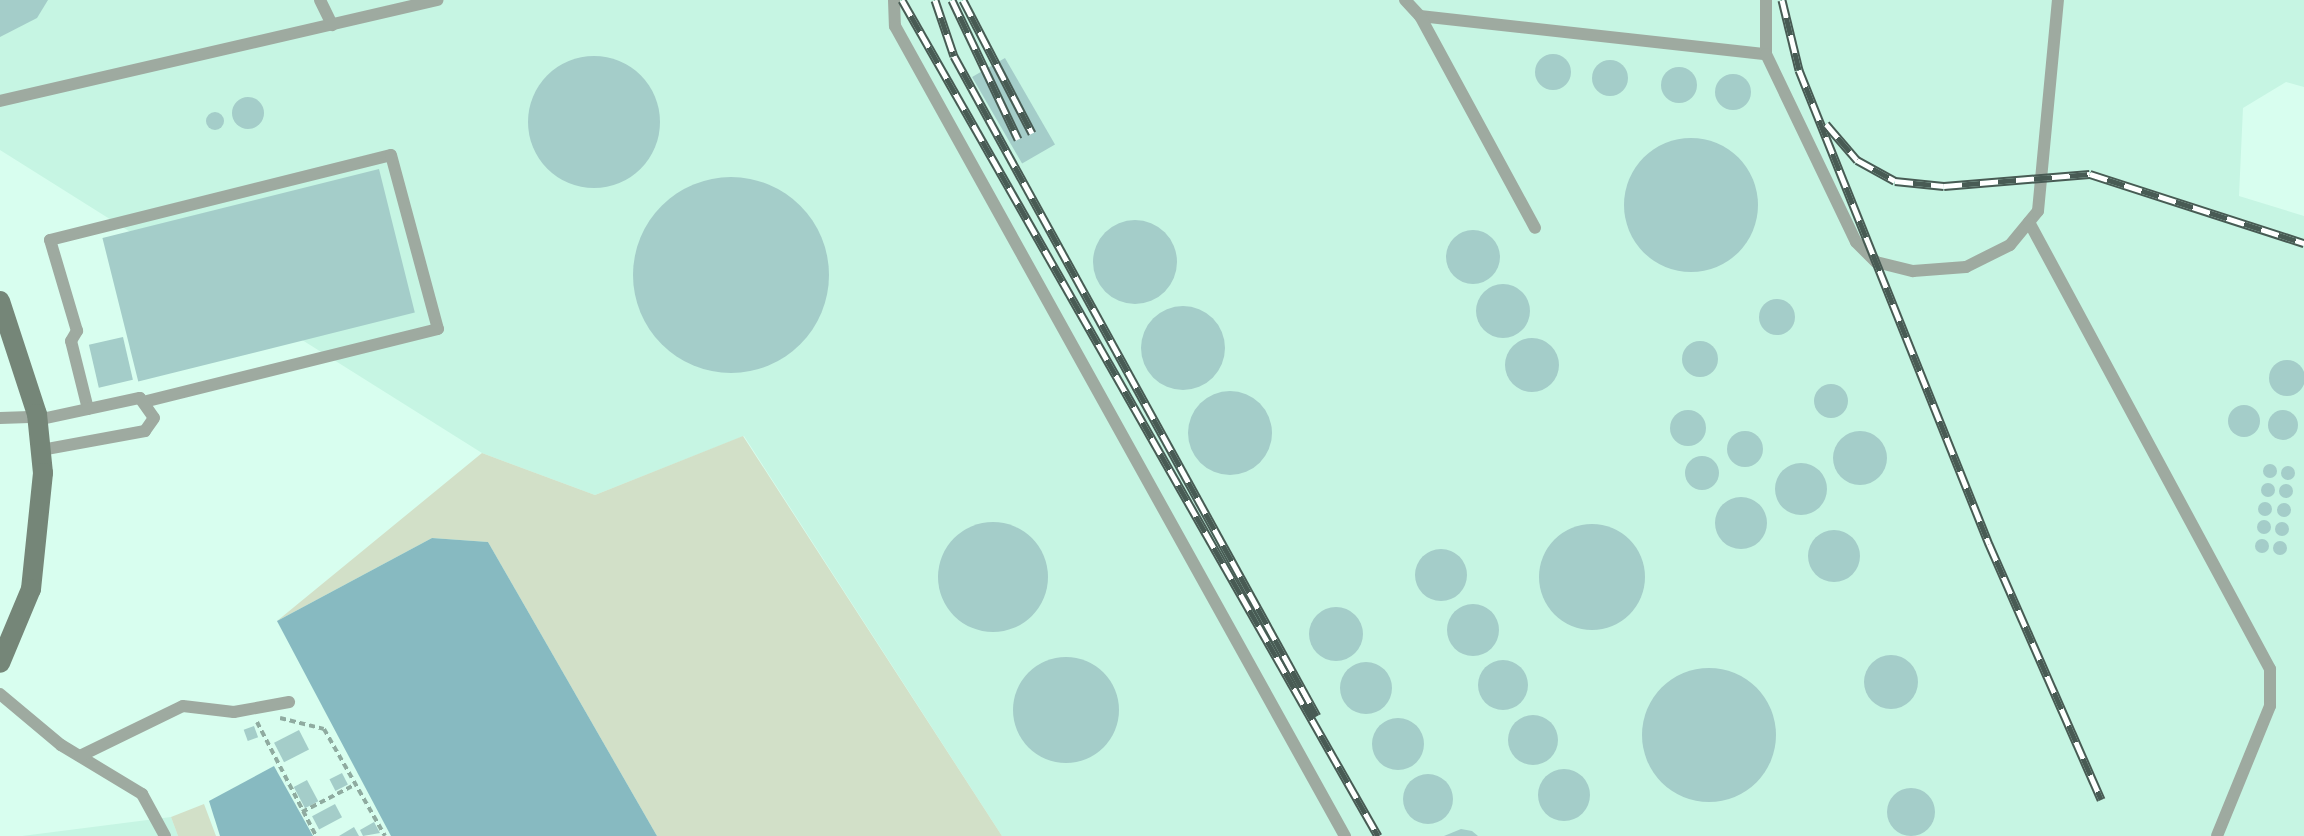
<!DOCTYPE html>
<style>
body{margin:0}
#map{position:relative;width:2304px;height:836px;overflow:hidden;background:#d8feef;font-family:"Archivo Narrow",sans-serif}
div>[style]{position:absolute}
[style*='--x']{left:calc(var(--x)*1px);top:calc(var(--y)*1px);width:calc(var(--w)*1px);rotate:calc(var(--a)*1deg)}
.built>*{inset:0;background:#c6f5e3}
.green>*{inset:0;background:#d2e0c8}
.water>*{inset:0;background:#87bac1}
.building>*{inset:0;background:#a4cdc9;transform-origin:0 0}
.round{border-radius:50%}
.path>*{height:4px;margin-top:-2px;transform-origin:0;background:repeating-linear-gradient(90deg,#8faba0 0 6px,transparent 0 10px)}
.lane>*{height:12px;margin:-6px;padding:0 6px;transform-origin:6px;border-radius:6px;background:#9eaaa0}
.secondary>*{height:20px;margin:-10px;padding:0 10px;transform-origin:10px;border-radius:10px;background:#758678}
.rail>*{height:9px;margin-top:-4.5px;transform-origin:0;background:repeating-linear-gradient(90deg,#fff 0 18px,#485b54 0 36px);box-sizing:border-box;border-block:2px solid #485b54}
span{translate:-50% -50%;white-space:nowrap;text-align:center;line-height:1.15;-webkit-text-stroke:6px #fff;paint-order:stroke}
</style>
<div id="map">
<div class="built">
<i style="clip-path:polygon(0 0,2304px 0,2304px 87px,2286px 82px,2243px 108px,2239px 196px,2304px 216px,2304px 836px,1002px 836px,744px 436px,595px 495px,482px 453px,0 150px)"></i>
<i style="clip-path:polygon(171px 817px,178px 836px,22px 836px)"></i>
</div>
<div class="green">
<i style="clip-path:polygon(743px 436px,1002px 836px,657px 836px,488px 542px,432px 538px,277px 621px,482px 453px,595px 495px)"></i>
<i style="clip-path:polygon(204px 804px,216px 836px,178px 836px,171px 817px)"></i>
</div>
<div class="water">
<i style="clip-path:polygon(432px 538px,488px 542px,657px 836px,391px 836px,277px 621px)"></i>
<i style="clip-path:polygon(274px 766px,313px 836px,220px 836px,209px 801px)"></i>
</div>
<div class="building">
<i style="clip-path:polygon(0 0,48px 0,37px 18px,0 37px)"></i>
<i class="round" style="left:1535px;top:54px;width:36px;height:36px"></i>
<i class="round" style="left:528px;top:56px;width:132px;height:132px"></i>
<i style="left:1005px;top:58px;width:100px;height:38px;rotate:60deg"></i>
<i class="round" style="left:1592px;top:60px;width:36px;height:36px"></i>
<i class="round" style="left:1661px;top:67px;width:36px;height:36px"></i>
<i class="round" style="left:1715px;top:74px;width:36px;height:36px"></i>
<i class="round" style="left:232px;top:97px;width:32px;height:32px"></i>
<i class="round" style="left:206px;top:112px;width:18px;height:18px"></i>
<i class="round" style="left:1624px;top:138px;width:134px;height:134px"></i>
<i style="left:379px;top:169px;width:148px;height:285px;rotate:76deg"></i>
<i class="round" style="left:633px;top:177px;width:196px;height:196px"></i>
<i class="round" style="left:1093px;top:220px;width:84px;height:84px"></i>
<i class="round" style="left:1446px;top:230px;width:54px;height:54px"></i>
<i class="round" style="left:1476px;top:284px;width:54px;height:54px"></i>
<i class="round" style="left:1759px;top:299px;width:36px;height:36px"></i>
<i class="round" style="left:1141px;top:306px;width:84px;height:84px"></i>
<i style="left:123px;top:337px;width:44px;height:35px;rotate:77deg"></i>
<i class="round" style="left:1505px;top:338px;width:54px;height:54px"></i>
<i class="round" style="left:1682px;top:341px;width:36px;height:36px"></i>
<i class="round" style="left:2269px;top:360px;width:36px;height:36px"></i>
<i class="round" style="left:1814px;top:384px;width:34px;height:34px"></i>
<i class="round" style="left:1188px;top:391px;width:84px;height:84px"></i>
<i class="round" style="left:2228px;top:405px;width:32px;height:32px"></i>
<i class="round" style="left:2268px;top:410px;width:30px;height:30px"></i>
<i class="round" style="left:1670px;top:410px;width:36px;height:36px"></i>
<i class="round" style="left:1727px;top:431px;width:36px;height:36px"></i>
<i class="round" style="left:1833px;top:431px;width:54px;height:54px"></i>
<i class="round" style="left:1685px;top:456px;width:34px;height:34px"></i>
<i class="round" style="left:1775px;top:463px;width:52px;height:52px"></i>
<i class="round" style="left:2263px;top:464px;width:14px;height:14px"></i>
<i class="round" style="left:2281px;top:466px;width:14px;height:14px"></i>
<i class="round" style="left:2261px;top:483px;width:14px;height:14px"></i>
<i class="round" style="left:2279px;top:484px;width:14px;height:14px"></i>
<i class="round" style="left:1715px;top:497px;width:52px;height:52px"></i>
<i class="round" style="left:2258px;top:502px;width:14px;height:14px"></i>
<i class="round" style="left:2277px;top:503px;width:14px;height:14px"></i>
<i class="round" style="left:2257px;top:520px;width:14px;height:14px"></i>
<i class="round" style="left:938px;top:522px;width:110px;height:110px"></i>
<i class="round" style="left:2275px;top:522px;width:14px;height:14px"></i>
<i class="round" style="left:1539px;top:524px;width:106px;height:106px"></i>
<i class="round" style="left:1808px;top:530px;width:52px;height:52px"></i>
<i class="round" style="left:2255px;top:539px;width:14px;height:14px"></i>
<i class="round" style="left:2273px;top:541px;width:14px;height:14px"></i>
<i class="round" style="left:1415px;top:549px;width:52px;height:52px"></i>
<i class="round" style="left:1447px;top:604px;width:52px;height:52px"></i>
<i class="round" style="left:1309px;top:607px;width:54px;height:54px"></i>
<i class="round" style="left:1864px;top:655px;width:54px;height:54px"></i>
<i class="round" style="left:1013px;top:657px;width:106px;height:106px"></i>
<i class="round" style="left:1478px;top:660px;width:50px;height:50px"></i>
<i class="round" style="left:1340px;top:662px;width:52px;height:52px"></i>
<i class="round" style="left:1642px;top:668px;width:134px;height:134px"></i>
<i class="round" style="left:1508px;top:715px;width:50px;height:50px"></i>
<i class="round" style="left:1372px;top:718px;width:52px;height:52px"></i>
<i style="left:254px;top:726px;width:12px;height:11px;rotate:70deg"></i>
<i style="left:299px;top:730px;width:22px;height:28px;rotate:63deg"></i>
<i class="round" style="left:1538px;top:769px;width:52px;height:52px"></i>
<i style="left:342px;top:773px;width:13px;height:14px;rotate:63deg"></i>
<i class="round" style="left:1403px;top:774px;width:50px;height:50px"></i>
<i style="left:307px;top:780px;width:24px;height:15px;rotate:62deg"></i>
<i class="round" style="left:1887px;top:788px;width:48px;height:48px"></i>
<i style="left:335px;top:804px;width:15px;height:26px;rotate:62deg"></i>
<i style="clip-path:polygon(374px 822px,380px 833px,363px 836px,360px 830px)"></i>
<i style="clip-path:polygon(354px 827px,359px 836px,339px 836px)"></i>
<i style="clip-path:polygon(1461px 829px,1472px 831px,1478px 836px,1444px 836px)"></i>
</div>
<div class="path">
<i style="--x:280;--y:718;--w:45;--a:14"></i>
<i style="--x:324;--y:729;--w:123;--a:60.3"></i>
<i style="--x:257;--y:722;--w:128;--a:62.6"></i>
<i style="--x:302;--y:812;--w:61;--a:-27.4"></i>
</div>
<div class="lane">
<i style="--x:320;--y:0;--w:28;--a:64"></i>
<i style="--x:894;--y:0;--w:26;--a:88"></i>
<i style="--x:895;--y:26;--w:927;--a:60.95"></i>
<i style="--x:1405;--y:0;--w:22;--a:47"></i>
<i style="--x:1420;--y:16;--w:348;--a:6.3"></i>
<i style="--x:1766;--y:0;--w:54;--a:90"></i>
<i style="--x:1766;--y:54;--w:208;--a:64.4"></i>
<i style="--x:1856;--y:242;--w:28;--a:45"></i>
<i style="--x:1876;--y:262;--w:38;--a:14"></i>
<i style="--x:1913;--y:271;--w:53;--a:-4.3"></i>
<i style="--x:1966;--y:267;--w:49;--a:-26.6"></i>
<i style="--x:2010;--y:245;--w:44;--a:-50.5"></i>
<i style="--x:2038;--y:211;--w:212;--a:-84.6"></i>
<i style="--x:1420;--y:16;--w:241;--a:61.5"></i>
<i style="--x:0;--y:101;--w:449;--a:-13"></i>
<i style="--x:2029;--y:222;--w:508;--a:61.67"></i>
<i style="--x:2270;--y:669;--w:37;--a:90"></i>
<i style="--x:2270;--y:706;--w:140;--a:112.2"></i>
<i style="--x:88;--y:409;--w:70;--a:-104"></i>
<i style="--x:71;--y:341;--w:12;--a:-59"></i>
<i style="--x:77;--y:331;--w:95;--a:-106.5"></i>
<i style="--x:50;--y:240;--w:351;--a:-14"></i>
<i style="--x:391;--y:155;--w:180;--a:74.9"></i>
<i style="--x:438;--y:329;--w:299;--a:166.1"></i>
<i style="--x:0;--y:418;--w:37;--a:-2"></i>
<i style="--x:37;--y:420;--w:105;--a:-12.1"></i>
<i style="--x:140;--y:398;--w:24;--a:55"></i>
<i style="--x:154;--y:418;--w:16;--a:125"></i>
<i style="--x:145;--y:431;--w:106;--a:169.6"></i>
<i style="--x:0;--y:694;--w:80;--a:39.9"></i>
<i style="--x:61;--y:745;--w:95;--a:31.2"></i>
<i style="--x:142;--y:794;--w:48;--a:61.3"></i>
<i style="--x:80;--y:756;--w:114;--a:-25.9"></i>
<i style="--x:183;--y:706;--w:51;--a:6.7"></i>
<i style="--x:234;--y:712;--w:56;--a:-10.3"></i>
</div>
<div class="secondary">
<i style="--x:0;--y:301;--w:119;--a:71.9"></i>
<i style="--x:37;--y:414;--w:59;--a:84.2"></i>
<i style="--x:43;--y:473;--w:117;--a:95.9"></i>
<i style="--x:31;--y:589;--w:80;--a:112.7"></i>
</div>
<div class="rail">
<i style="--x:902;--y:0;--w:962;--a:60.34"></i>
<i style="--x:935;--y:0;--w:59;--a:71.3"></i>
<i style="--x:954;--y:56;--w:753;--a:61.19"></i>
<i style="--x:952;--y:0;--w:154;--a:64.6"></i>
<i style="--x:963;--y:0;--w:150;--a:62.6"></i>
<i style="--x:1782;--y:0;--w:72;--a:76.3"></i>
<i style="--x:1799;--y:70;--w:511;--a:68.16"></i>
<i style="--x:1989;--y:544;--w:279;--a:66.3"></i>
<i style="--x:1826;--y:124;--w:48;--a:49.3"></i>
<i style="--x:1857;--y:160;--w:43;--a:28.9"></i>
<i style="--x:1895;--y:181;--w:49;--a:5.8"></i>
<i style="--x:1944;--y:186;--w:146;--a:-4.7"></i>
<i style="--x:2090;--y:174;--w:225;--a:17.9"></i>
</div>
</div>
